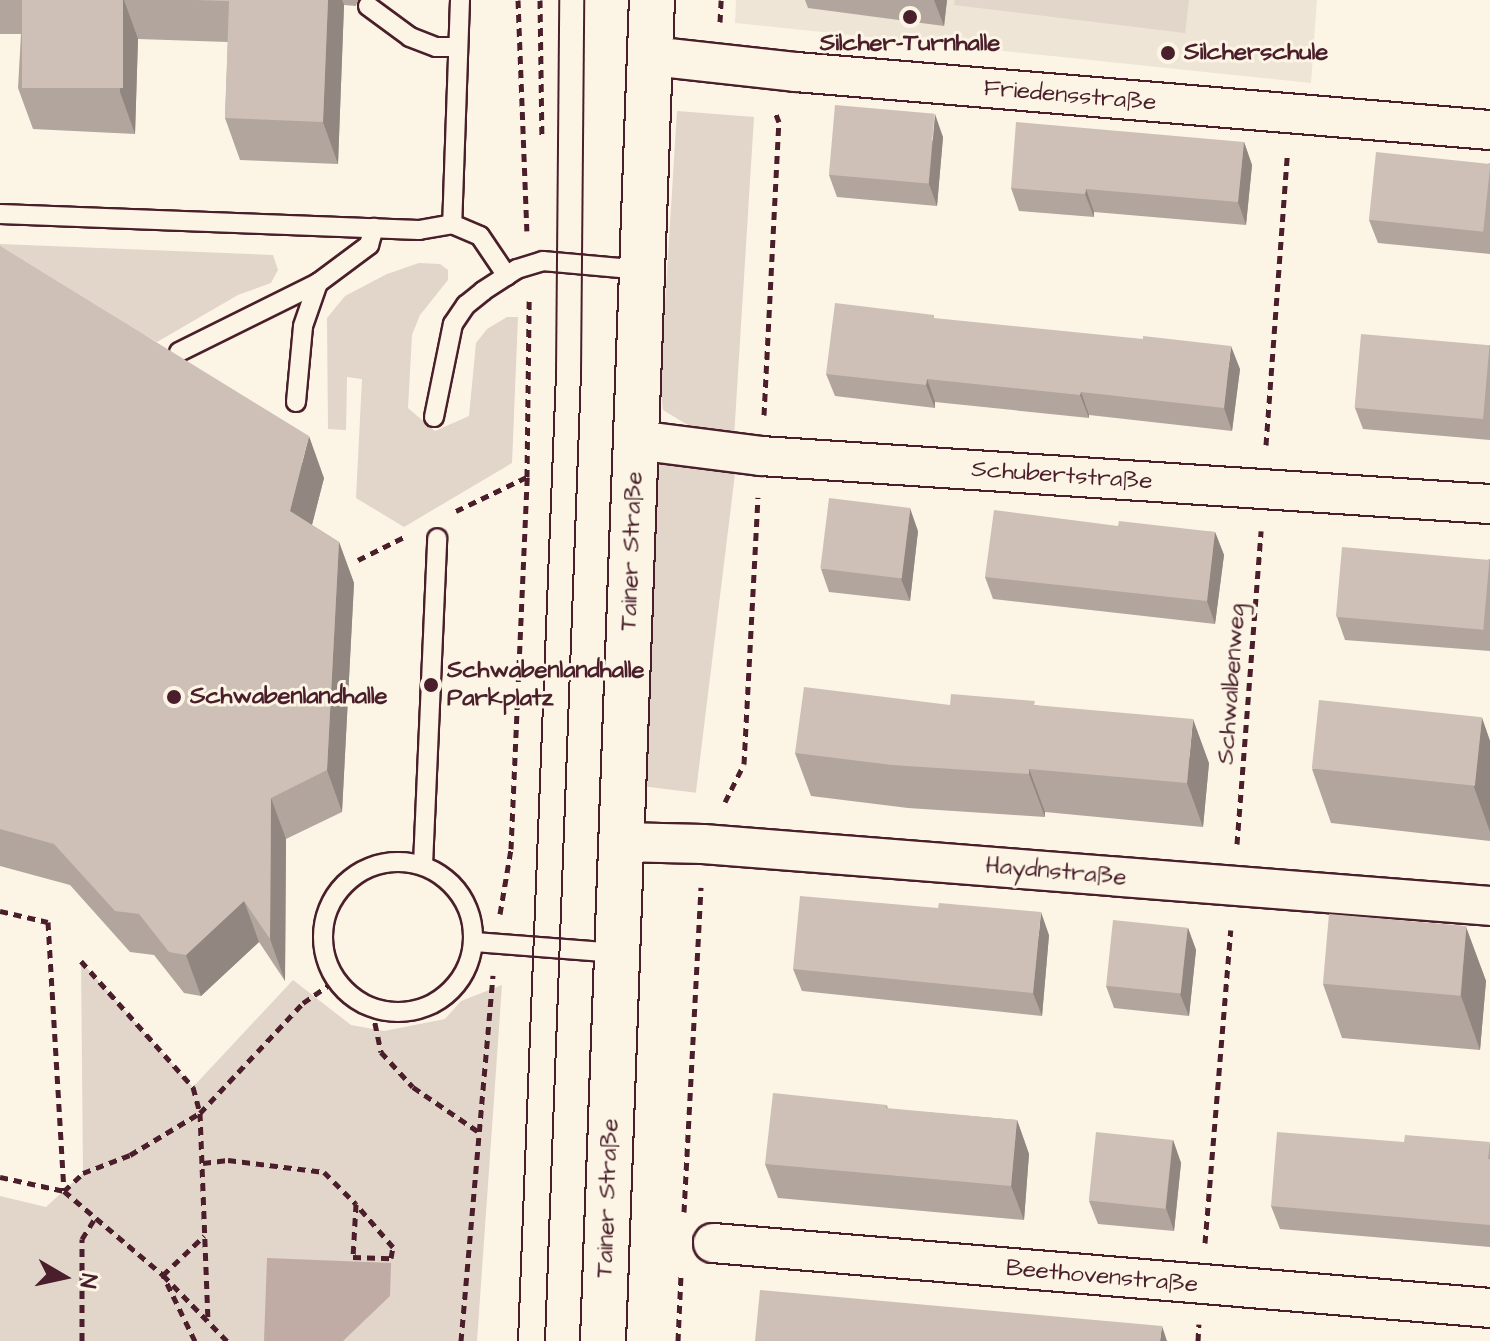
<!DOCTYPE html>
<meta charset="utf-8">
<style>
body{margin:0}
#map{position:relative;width:1490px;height:1341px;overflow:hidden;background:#fcf5e5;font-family:"Architects Daughter",sans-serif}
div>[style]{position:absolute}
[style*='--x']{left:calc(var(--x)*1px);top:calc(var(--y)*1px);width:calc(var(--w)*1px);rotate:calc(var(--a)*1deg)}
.built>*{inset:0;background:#eee5d7}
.green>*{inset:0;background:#e2d5ca;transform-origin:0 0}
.water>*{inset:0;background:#c0aca5}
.path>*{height:5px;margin-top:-2.5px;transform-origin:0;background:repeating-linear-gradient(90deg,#4a1f2b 0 8px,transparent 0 14px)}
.roads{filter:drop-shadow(2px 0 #4a1f2b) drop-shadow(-2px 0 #4a1f2b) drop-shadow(0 2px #4a1f2b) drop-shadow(0 -2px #4a1f2b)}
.service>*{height:18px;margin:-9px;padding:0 9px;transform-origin:9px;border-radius:9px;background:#fcf5e5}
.service>.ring{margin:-9px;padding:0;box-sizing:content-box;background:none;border:18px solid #fcf5e5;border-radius:50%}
.minor>*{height:38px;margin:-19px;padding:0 19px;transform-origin:19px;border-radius:19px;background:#fcf5e5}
.tertiary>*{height:44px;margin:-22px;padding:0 22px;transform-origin:22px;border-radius:22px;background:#fcf5e5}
.tram>*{height:2px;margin:-1px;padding:0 1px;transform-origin:1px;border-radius:1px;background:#4a1f2b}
.wall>*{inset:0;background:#b2a59d}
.shaded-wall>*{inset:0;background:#918680}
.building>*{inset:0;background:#cfc0b7;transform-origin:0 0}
.dots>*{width:22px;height:22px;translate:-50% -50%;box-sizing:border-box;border:4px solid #fcf5e5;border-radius:50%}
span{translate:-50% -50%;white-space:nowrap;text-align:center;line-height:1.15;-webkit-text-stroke:6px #fcf5e5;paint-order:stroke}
.poi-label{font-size:24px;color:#4a1f2b;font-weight:700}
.left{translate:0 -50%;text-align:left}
.street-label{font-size:24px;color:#4a1f2b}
.north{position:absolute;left:24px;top:1237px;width:80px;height:80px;-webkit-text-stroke:6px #fcf5e5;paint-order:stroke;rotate:99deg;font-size:22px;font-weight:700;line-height:32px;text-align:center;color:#4a1f2b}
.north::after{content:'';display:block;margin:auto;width:28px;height:36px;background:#4a1f2b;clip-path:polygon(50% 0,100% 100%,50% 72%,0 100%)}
</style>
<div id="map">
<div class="built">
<i style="clip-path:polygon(736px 0,1317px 0,1311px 83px,735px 23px)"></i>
</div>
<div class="green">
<i style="clip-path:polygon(955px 0,1189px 0,1185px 33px,954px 5px)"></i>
<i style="clip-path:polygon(677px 111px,754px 117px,734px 437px,686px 424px,663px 410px,660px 385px)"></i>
<i style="clip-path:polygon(0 244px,273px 255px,278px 270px,271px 283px,238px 295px,157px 342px,21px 269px,0 269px)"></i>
<i style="clip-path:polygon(419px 263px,440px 264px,448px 270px,448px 280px,420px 315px,412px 335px,408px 408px,435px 431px,469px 416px,476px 343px,487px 329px,507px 317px,518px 317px,512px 463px,404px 527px,356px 498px,362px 379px,347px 377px,346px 430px,328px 429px,327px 318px,345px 296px,387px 274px)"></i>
<i style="left:661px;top:453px;width:76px;height:333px;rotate:7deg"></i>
<i style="clip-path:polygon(81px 961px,193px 1087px,293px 980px,351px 1025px,384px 1031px,445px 1019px,461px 1001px,502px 985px,477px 1341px,0 1341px,0 1196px,46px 1207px,83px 1173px)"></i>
</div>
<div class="water">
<i style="clip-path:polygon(267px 1258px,391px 1263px,390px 1296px,343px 1341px,264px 1341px)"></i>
</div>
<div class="path">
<i style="--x:518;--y:0;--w:231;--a:87.8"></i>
<i style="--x:540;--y:0;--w:139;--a:89.2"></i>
<i style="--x:720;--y:22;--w:22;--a:-87"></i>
<i style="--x:764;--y:415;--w:293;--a:-87.1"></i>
<i style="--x:779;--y:122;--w:9;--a:-111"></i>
<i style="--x:1266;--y:445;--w:290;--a:-85.8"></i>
<i style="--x:456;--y:511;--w:79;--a:-25.6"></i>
<i style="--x:358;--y:560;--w:51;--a:-26.6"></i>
<i style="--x:725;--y:802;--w:42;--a:-63.4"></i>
<i style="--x:744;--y:764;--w:267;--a:-87"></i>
<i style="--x:1237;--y:844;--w:314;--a:-85.6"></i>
<i style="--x:0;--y:911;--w:49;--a:12.9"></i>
<i style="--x:48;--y:922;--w:268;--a:86.6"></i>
<i style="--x:500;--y:914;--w:66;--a:-80.4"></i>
<i style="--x:511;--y:849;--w:372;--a:-87.5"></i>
<i style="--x:527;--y:477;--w:176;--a:-89.3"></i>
<i style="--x:81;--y:961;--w:169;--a:48.4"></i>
<i style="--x:193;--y:1087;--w:27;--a:75"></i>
<i style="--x:200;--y:1113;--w:209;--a:87.8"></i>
<i style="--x:372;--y:1009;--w:44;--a:78.2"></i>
<i style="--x:381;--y:1052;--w:47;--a:47.6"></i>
<i style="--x:413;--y:1087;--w:80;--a:34.3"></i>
<i style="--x:203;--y:1163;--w:25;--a:-7"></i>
<i style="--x:228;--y:1160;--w:97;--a:7.1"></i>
<i style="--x:324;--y:1172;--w:45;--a:45"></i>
<i style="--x:356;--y:1204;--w:53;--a:93.2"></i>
<i style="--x:353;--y:1257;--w:38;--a:2"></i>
<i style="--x:391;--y:1258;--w:11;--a:-80"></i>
<i style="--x:393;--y:1247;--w:57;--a:-130.7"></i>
<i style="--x:0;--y:1177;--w:66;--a:12.3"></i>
<i style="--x:64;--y:1191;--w:130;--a:40.3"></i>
<i style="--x:163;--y:1275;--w:92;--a:45.9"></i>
<i style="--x:64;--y:1191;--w:26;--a:-43"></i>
<i style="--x:83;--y:1173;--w:50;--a:-21"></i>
<i style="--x:130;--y:1155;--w:82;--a:-31"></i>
<i style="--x:200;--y:1113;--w:151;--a:-46.9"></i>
<i style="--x:303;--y:1003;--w:40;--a:-34.9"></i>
<i style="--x:684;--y:1212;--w:325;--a:-87"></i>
<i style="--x:1205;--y:1243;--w:314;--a:-85.3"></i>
<i style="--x:82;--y:1341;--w:102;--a:-90"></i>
<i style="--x:82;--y:1239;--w:25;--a:-58"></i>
<i style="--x:195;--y:1341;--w:73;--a:-115.9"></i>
<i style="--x:163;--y:1275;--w:57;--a:-43.6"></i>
<i style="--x:461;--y:1341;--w:367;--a:-85"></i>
<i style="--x:678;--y:1341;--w:67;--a:-87.4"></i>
<i style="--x:1198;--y:1341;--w:17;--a:-87"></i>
</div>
<div class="roads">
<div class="service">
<i style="--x:460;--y:0;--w:224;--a:92"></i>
<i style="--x:452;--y:224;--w:30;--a:23"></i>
<i style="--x:480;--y:236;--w:48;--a:56"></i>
<i style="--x:368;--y:6;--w:52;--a:36.4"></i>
<i style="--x:410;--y:37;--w:28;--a:21"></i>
<i style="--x:436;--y:47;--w:22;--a:0"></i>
<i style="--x:0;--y:214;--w:419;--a:2.2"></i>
<i style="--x:419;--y:230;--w:34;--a:-10"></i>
<i style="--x:179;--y:352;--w:155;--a:-26.4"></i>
<i style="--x:296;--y:402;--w:76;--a:-84.7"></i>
<i style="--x:303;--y:326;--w:46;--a:-70.8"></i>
<i style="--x:318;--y:283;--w:64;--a:-36.7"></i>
<i style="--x:369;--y:245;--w:18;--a:-74"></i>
<i style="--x:434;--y:417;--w:95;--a:-78.5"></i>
<i style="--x:453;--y:324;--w:23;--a:-56"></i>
<i style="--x:466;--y:305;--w:22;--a:-39"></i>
<i style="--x:483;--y:291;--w:40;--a:-32.9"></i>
<i style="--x:517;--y:269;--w:27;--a:-17"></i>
<i style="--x:543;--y:261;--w:99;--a:5.2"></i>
<i class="ring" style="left:323px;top:862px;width:132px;height:132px"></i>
<i style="--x:423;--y:865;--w:327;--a:-87.5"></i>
<i style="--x:474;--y:942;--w:144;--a:4.4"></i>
</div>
<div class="minor">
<i style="--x:651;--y:56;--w:146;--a:6.3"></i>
<i style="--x:796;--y:72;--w:696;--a:4.78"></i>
<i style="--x:636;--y:440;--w:126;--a:7.3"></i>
<i style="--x:761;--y:456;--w:731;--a:3.77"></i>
<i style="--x:621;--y:842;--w:82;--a:1.4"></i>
<i style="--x:703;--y:844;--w:789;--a:4.5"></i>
<i style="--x:713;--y:1243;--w:780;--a:4.78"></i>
</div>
<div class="tertiary">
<i style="--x:603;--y:1341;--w:1342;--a:-87.91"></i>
</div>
</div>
<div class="tram">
<i style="--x:518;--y:1341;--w:968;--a:-87.75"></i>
<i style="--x:556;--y:374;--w:374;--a:-89.5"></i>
<i style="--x:545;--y:1341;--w:968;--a:-87.87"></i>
<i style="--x:581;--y:374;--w:374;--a:-89.5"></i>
</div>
<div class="wall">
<i style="clip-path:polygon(0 0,358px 0,356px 6px,344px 5px,338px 164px,240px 160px,225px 118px,228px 42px,138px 39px,135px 134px,33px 129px,18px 88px,21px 34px,0 34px)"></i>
<i style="clip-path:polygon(805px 0,947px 0,944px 26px,808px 8px)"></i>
<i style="clip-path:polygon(943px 137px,937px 206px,837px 197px,829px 175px)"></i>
<i style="clip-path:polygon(1244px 142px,1252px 165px,1246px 225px,1094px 212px,1094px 217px,1019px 211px,1011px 188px)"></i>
<i style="clip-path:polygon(1490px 163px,1490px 254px,1378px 243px,1369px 220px)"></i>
<i style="clip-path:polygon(0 246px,324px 478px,312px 525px,339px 542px,354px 583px,342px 812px,286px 839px,285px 981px,259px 942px,201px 996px,184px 993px,154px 955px,130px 952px,70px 885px,0 866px)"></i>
<i style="clip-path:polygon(936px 319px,1240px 369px,1232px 431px,1089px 415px,1089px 418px,935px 402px,935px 408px,835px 396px,826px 374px)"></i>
<i style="clip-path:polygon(1490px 345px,1490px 440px,1363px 429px,1355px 408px)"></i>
<i style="clip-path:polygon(1118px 526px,1215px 532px,1224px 555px,1215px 624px,993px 599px,985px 577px)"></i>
<i style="clip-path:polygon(918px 531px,910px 601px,829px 592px,821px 569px)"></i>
<i style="clip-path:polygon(1490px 559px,1490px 651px,1345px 640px,1337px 617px)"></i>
<i style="clip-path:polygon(950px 705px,1036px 705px,1209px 763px,1203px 827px,1045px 812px,1045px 817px,908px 808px,811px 796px,795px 753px)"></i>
<i style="clip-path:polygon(1482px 718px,1490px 741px,1490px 841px,1331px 823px,1312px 769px)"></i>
<i style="clip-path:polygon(1466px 927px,1486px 981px,1480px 1050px,1342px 1038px,1323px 984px)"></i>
<i style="clip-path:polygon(1188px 928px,1196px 950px,1189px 1016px,1114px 1008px,1106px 986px)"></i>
<i style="clip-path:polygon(1049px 935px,1042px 1016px,802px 991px,793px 969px)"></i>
<i style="clip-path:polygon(887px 1105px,888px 1109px,1017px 1120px,1029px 1154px,1024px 1220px,778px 1198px,765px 1164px)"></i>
<i style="clip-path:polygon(1173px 1140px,1181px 1163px,1174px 1231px,1098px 1224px,1089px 1201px)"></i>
<i style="clip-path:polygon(1404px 1142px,1490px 1144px,1490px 1247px,1280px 1229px,1271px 1206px)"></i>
</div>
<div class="shaded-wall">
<i style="clip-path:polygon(123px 0,124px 0,138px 39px,135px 134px,120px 92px)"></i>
<i style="clip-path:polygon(328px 0,342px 0,344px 5px,338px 164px,323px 122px)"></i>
<i style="clip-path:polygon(934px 0,947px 0,944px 26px)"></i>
<i style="clip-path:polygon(935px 114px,943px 137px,937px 206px,929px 184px)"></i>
<i style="clip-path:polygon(1244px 142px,1252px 165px,1246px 225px,1238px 202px)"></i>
<i style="clip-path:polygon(1086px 189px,1094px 212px,1094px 217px,1085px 194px)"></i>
<i style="clip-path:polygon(1231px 346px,1240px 369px,1232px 431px,1224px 408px)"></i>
<i style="clip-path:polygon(927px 379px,935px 402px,935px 408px,926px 385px)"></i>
<i style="clip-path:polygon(1081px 392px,1089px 415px,1089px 418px,1080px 395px)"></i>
<i style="clip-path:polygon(309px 436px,324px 478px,305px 552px,290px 511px)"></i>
<i style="clip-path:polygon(910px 508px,918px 531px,910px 601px,901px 579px)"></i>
<i style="clip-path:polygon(1215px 532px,1224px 555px,1215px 624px,1207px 601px)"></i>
<i style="clip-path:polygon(339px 542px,354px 583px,342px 812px,327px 770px)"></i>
<i style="clip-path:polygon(1482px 718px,1490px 741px,1490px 832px,1474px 787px)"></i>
<i style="clip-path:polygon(1193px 719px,1209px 763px,1203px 827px,1187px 783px)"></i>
<i style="clip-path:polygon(1029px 769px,1045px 812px,1045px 817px,1029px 774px)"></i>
<i style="clip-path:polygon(271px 798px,286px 839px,285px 981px,270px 939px)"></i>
<i style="clip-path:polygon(244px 901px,259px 942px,201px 996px,186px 955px)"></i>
<i style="clip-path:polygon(1041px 912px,1049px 935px,1042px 1016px,1033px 993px)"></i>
<i style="clip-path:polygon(1466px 927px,1486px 981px,1480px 1050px,1461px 996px)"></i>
<i style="clip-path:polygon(1188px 928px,1196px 950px,1189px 1016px,1180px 994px)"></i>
<i style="clip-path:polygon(1017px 1120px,1029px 1154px,1024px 1220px,1011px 1186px)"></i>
<i style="clip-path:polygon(1173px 1140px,1181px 1163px,1174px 1231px,1166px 1208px)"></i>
<i style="clip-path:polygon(1162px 1326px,1167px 1341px,1160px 1341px)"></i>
</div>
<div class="building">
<i style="left:22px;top:0;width:101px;height:88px"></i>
<i style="clip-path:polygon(195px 0,328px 0,323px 122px,225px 118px,229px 1px)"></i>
<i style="left:835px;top:105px;width:100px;height:70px;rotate:5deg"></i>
<i style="clip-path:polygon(1016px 122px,1244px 142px,1238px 202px,1086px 189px,1085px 194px,1011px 188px)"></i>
<i style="left:1376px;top:152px;width:115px;height:68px;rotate:6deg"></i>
<i style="clip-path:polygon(0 246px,309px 436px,290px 511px,339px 542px,327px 770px,271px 798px,270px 939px,244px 901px,186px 955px,169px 952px,139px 914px,115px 911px,54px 844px,0 829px)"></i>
<i style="clip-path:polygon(835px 303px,934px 315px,934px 318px,1143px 339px,1143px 336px,1231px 346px,1224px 408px,1081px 392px,1080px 395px,927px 379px,926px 385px,826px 374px)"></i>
<i style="left:1361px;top:334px;width:129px;height:74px;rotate:5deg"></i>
<i style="left:829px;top:498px;width:82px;height:71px;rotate:7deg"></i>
<i style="clip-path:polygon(994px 510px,1118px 526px,1119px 521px,1215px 532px,1207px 601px,985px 577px)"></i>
<i style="left:1342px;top:547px;width:148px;height:70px;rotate:5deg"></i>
<i style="clip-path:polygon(804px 687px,950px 705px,951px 694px,1035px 701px,1034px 705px,1193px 719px,1187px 783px,1029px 769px,1029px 774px,892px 765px,795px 753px)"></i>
<i style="left:1319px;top:700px;width:164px;height:69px;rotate:6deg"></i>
<i style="clip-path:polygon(800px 896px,938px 908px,939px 903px,1041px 912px,1033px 993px,793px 969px)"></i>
<i style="left:1329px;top:914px;width:138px;height:70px;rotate:5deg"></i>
<i style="left:1113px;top:920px;width:75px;height:66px;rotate:6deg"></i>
<i style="clip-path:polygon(773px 1093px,887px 1105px,886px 1108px,1017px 1120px,1011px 1186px,765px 1164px)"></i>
<i style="left:1096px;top:1132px;width:77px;height:69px;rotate:6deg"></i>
<i style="clip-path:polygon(1277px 1132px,1404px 1142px,1405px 1135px,1490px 1142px,1488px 1159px,1490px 1159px,1490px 1225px,1271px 1206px)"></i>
<i style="clip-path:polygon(760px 1290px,1162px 1326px,1160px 1341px,755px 1341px)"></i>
</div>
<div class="dots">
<i style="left:910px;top:17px;background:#4a1f2b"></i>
<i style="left:1168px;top:53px;background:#4a1f2b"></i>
<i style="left:431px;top:685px;background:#4a1f2b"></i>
<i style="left:174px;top:697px;background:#4a1f2b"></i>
</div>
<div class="poi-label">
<span style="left:910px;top:44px">Silcher-Turnhalle</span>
<span class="left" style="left:1184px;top:53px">Silcherschule</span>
<span class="left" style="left:447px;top:685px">Schwabenlandhalle<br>Parkplatz</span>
<span class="left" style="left:190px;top:697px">Schwabenlandhalle</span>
</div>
<div class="street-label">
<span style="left:1070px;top:96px;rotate:5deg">Friedensstraße</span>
<span style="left:1062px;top:476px;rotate:4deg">Schubertstraße</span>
<span style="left:632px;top:551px;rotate:-88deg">Tainer Straße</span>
<span style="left:1232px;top:684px;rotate:-86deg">Schwalbenweg</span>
<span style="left:1056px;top:872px;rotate:5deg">Haydnstraße</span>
<span style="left:608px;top:1198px;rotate:-88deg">Tainer Straße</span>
<span style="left:1102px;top:1277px;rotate:5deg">Beethovenstraße</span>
</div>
<div class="north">N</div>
</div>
